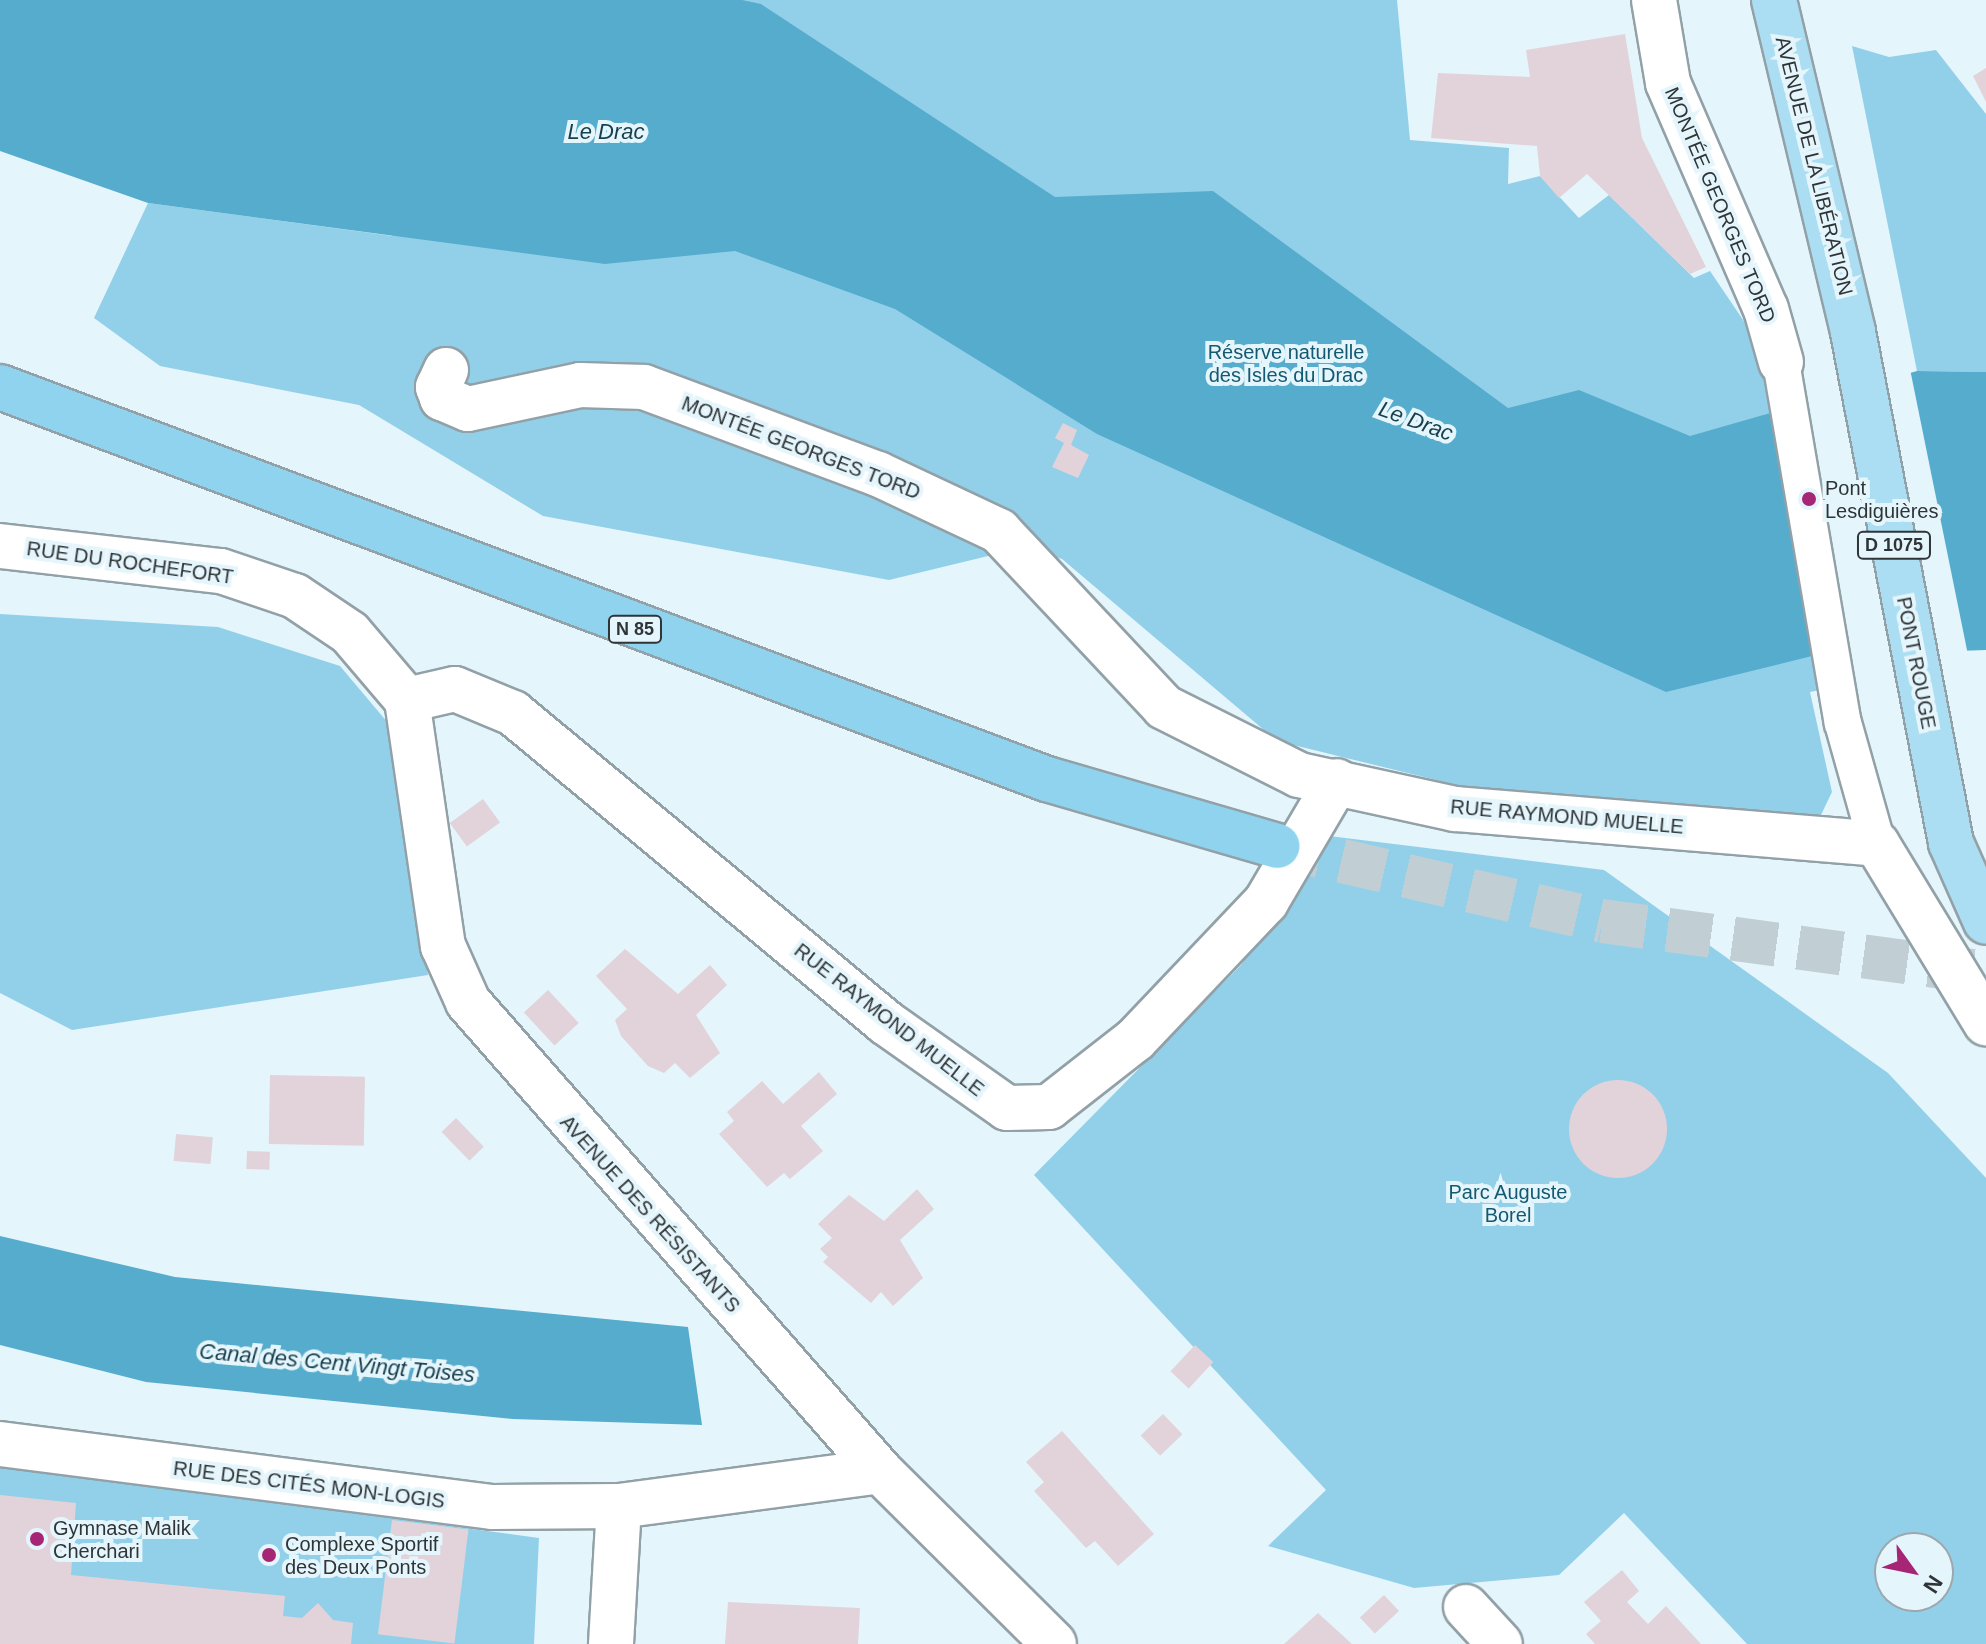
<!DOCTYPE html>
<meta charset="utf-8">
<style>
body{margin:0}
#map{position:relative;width:1986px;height:1644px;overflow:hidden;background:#e5f5fc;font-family:Helvetica,sans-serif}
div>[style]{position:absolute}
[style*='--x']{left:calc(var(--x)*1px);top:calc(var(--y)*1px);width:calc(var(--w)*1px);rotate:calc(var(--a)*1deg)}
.green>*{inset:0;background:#92d0ea}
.water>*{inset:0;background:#56accd}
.pier>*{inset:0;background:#e5f5fc}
.building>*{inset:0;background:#e2d3da;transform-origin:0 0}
.round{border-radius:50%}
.trunk-tunnel>*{height:44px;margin-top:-22px;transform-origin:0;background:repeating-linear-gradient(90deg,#c1cfd5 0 44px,transparent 0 66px)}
.roads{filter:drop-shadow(2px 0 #92a1a7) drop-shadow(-2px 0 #92a1a7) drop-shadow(0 2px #92a1a7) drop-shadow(0 -2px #92a1a7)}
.pedestrian>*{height:36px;margin:-18px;padding:0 18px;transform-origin:18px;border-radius:18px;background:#fff}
.minor>*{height:44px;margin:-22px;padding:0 22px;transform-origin:22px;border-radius:22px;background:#fff}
.primary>*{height:44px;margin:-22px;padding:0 22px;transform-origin:22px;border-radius:22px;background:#abdef2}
.trunk>*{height:44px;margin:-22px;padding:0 22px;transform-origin:22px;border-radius:22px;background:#8fd3ee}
.dots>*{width:22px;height:22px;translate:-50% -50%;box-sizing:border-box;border:4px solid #e5f5fc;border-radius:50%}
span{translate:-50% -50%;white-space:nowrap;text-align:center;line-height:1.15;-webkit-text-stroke:8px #e5f5fc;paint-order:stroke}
.shield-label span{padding:2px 6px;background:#e5f5fc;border:2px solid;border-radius:6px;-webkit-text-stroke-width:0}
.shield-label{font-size:18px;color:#2f3537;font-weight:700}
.street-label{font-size:20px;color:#2f3537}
.park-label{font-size:20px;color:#135971}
.poi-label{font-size:20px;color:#2f3537}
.left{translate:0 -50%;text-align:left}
.water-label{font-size:22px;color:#183f4d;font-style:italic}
.north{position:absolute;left:1874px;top:1532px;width:80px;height:80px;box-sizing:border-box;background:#e5f5fc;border:2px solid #9ca8ad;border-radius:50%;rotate:123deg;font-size:22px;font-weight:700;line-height:32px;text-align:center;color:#2f3537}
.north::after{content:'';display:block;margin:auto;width:28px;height:36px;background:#a62675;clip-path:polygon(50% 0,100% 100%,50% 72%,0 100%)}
</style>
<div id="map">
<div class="green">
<i style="clip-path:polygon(0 0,1397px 0,1410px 140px,1509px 148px,1508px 184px,1540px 176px,1579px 218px,1609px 195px,1694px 278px,1710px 271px,1758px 342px,1820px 690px,1810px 692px,1832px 792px,1819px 819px,1591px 818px,1277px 741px,1062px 559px,1025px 547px,889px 580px,543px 516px,359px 405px,160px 366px,94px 318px,148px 203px,393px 236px)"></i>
<i style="clip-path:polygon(1852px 46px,1889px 57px,1936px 50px,1986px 114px,1986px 372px,1917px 371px)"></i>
<i style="clip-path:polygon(0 614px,218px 627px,340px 666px,399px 736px,428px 975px,72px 1030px,0 993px)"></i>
<i style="clip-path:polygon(evenodd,1329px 836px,1604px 870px,1888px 1073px,1986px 1178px,1986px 1644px,1747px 1644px,1624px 1513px,1559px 1575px,1414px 1588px,1268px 1546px,1326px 1490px,1034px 1175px,1241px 965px,1329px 836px,1890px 1548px,1938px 1548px,1938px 1596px,1890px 1596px,1890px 1548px)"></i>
<i style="clip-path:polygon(0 1454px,180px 1490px,539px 1538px,534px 1644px,0 1644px)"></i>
</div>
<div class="water">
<i style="clip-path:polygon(0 0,742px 0,761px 4px,1055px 197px,1213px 191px,1508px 408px,1579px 390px,1690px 436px,1917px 371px,1986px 372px,1986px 650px,1812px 656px,1666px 692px,1097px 434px,895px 309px,735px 251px,605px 264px,148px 203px,0 151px)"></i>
<i style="clip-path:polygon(0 1236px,175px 1277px,688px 1327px,702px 1425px,513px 1419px,146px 1382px,0 1345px)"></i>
</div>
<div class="pier">
<i style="clip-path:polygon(1910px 369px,1968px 655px,1813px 660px,1770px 409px)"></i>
</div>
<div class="building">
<i style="clip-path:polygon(1625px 34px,1642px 138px,1706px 267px,1690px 274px,1587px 174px,1559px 198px,1540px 176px,1537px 146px,1431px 138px,1438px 73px,1530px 77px,1526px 50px)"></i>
<i style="clip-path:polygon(1986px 68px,1986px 102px,1973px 76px)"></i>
<i style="clip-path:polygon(1063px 423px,1077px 430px,1071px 445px,1089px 455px,1078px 478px,1052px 467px,1064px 443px,1055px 438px)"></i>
<i style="left:483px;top:799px;width:29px;height:41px;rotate:54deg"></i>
<i style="clip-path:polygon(625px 949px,678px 994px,710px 965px,727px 985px,696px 1015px,720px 1053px,690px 1078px,675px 1063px,664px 1073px,648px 1066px,621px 1036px,615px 1020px,627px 1009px,596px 976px)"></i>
<i style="left:548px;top:990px;width:45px;height:33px;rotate:47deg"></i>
<i style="clip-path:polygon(819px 1072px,837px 1094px,801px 1126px,823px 1151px,790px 1179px,784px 1173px,767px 1187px,719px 1134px,734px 1121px,727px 1112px,762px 1081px,783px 1104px)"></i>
<i style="left:270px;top:1075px;width:95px;height:69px;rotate:1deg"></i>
<i class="round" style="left:1569px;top:1080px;width:98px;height:98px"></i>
<i style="left:456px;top:1118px;width:40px;height:20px;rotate:46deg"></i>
<i style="left:176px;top:1134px;width:37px;height:27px;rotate:5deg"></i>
<i style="left:247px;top:1151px;width:23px;height:18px;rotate:2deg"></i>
<i style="clip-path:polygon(917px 1189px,934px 1209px,900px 1240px,923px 1278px,893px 1306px,881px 1292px,871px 1303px,823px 1262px,828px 1257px,820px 1249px,832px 1238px,818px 1224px,849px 1195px,884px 1221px)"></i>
<i style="left:1195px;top:1345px;width:25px;height:36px;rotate:43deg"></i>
<i style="left:1163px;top:1414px;width:28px;height:31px;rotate:46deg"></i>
<i style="clip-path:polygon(1062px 1431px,1154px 1534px,1118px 1566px,1095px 1541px,1086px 1548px,1034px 1491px,1044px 1482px,1026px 1462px)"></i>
<i style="clip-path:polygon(0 1495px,76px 1503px,71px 1575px,285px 1596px,283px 1616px,302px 1618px,318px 1603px,333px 1620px,353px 1623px,351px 1644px,0 1644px)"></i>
<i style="left:392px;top:1520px;width:77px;height:115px;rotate:7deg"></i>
<i style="clip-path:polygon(1622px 1570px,1639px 1591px,1627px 1602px,1648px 1624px,1666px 1606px,1701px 1644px,1595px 1644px,1586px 1634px,1601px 1621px,1584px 1602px)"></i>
<i style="left:1384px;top:1595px;width:22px;height:33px;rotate:47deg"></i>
<i style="clip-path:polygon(728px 1602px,860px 1608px,858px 1644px,725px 1644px)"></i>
<i style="clip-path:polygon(1318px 1613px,1352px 1644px,1284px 1644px)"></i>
</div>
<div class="trunk-tunnel">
<i style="--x:1277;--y:846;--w:334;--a:13"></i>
<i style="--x:1602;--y:921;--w:388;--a:7.7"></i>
</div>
<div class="roads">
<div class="pedestrian">
<i style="--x:1781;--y:362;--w:366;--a:80.3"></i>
<i style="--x:1843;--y:723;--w:126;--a:74.3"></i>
</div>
<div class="minor">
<i style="--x:1654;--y:0;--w:84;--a:80.4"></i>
<i style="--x:1668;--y:83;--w:246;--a:66.6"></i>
<i style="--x:1766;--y:309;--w:55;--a:74.2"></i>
<i style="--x:446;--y:370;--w:19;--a:115"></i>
<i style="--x:438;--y:387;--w:12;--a:70"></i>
<i style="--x:442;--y:398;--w:28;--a:23"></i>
<i style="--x:468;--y:409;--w:115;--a:-12.1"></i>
<i style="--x:580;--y:385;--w:64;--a:1.8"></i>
<i style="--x:644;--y:387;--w:250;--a:20.4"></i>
<i style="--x:878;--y:474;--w:134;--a:25.2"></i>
<i style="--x:999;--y:531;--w:241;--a:46.8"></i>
<i style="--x:1164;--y:707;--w:151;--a:26.7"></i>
<i style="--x:1299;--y:775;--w:160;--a:12.3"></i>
<i style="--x:1455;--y:809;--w:423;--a:4.7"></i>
<i style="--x:1877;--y:844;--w:210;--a:58.7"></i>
<i style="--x:0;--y:546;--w:222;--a:6.5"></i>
<i style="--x:221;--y:571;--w:78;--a:18.7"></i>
<i style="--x:295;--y:596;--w:66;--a:33.9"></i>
<i style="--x:350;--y:633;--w:88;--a:49.6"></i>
<i style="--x:407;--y:700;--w:49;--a:-12.9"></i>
<i style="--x:455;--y:689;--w:63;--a:22.5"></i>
<i style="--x:513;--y:713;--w:484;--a:39.7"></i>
<i style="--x:885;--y:1022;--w:149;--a:35.2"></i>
<i style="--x:1007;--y:1108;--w:42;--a:-1.4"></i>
<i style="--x:1049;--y:1107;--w:110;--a:-38"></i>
<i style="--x:1136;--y:1039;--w:189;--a:-46.5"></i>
<i style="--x:1266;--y:902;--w:140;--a:-59.6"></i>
<i style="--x:407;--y:700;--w:249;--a:81.7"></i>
<i style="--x:443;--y:946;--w:61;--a:65.9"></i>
<i style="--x:468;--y:1002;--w:624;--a:48.7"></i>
<i style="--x:880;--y:1471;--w:245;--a:44.8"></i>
<i style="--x:0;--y:1444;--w:496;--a:7.3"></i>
<i style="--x:492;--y:1507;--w:127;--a:-0.5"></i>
<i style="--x:619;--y:1506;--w:263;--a:-7.6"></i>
<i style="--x:1466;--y:1607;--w:50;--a:47.4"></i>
<i style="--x:611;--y:1644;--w:138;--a:-86.7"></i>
</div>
<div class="primary">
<i style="--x:1774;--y:0;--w:341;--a:76.6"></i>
<i style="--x:1853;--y:332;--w:520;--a:79.14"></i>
<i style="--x:1951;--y:843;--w:86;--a:66.1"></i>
</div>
<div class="trunk">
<i style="--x:0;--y:387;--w:1118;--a:20.53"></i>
<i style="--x:1047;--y:779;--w:240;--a:16.2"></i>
</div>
</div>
<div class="dots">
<i style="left:1809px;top:499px;background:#a62675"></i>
<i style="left:37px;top:1539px;background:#a62675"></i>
<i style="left:269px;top:1555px;background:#a62675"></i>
</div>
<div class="shield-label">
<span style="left:1894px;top:545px">D 1075</span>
<span style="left:635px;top:629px">N 85</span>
</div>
<div class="street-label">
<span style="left:1814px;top:166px;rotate:76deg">AVENUE DE LA LIBÉRATION</span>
<span style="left:1720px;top:205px;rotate:67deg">MONTÉE GEORGES TORD</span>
<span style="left:801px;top:448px;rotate:21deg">MONTÉE GEORGES TORD</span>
<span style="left:130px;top:563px;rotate:8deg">RUE DU ROCHEFORT</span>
<span style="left:1916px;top:663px;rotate:79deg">PONT ROUGE</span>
<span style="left:1567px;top:817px;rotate:5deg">RUE RAYMOND MUELLE</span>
<span style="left:889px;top:1020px;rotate:38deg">RUE RAYMOND MUELLE</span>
<span style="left:650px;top:1214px;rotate:48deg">AVENUE DES RÉSISTANTS</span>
<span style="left:309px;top:1485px;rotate:7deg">RUE DES CITÉS MON-LOGIS</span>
</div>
<div class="park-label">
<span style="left:1286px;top:364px">Réserve naturelle<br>des Isles du Drac</span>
<span style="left:1508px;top:1204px">Parc Auguste<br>Borel</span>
</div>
<div class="poi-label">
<span class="left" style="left:1825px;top:500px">Pont<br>Lesdiguières</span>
<span class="left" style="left:53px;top:1540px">Gymnase Malik<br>Cherchari</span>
<span class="left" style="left:285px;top:1556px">Complexe Sportif<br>des Deux Ponts</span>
</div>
<div class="water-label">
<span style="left:606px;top:132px">Le Drac</span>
<span style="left:1416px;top:421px;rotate:20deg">Le Drac</span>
<span style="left:337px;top:1363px;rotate:5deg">Canal des Cent Vingt Toises</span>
</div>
<div class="north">N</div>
</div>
